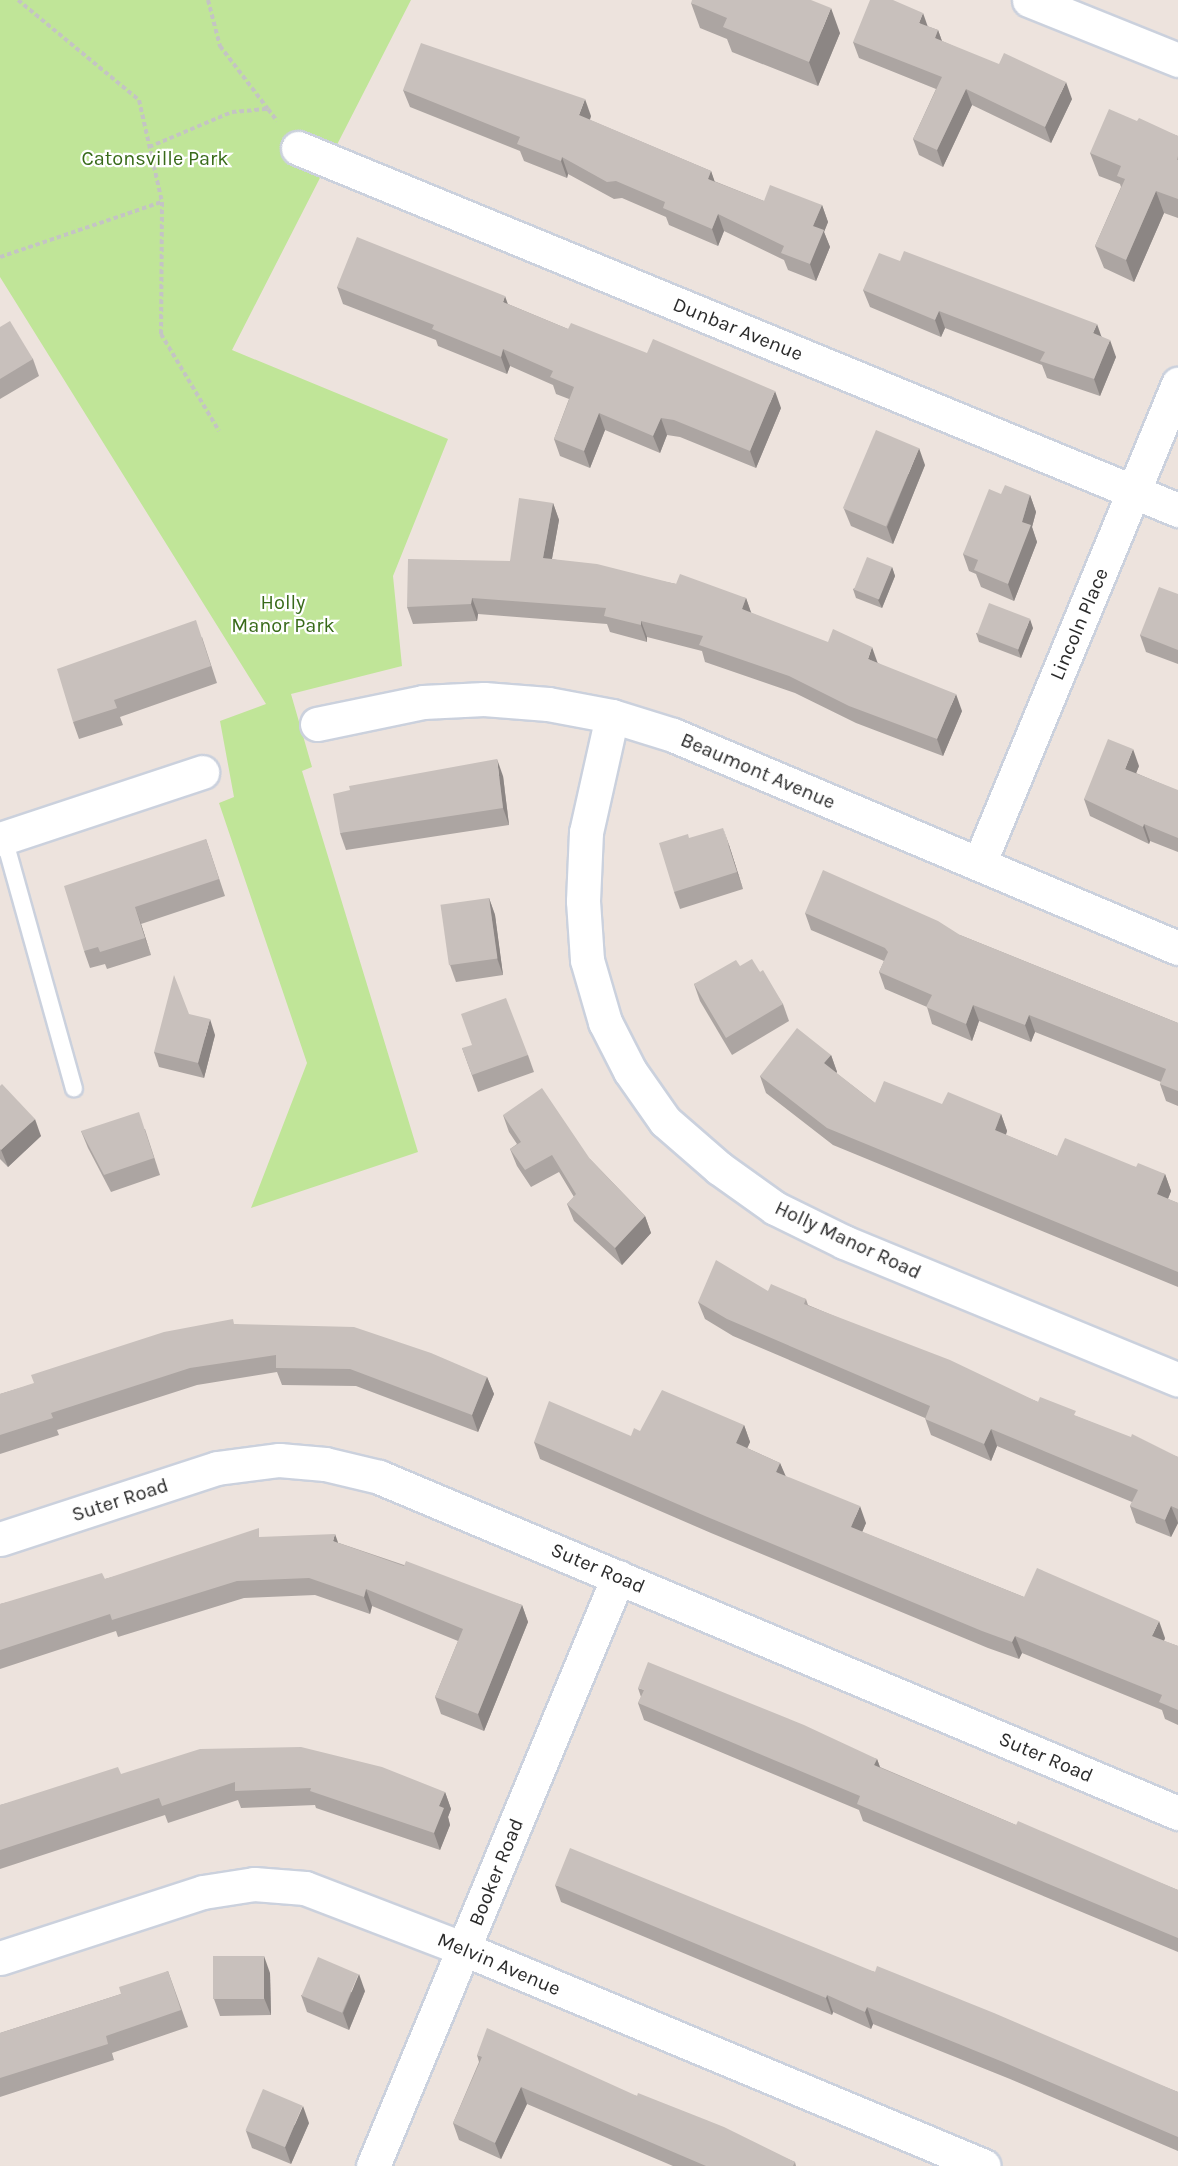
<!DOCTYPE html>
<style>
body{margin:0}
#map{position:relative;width:1178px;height:2166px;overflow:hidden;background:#ede3dd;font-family:Karla,sans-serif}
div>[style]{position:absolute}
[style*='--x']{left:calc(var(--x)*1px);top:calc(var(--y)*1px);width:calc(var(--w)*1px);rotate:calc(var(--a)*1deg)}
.green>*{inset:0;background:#c0e598}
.path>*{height:4px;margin-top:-2px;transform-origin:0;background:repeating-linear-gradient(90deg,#c4c4c4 0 4.5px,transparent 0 7.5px)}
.roads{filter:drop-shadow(2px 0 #cbd1dd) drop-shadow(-2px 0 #cbd1dd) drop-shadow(0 2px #cbd1dd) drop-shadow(0 -2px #cbd1dd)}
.service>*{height:16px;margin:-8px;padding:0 8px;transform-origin:8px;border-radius:8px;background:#fff}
.minor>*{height:33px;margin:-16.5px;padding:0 16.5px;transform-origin:16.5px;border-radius:16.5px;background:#fff}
.wall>*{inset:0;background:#aca5a2}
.shaded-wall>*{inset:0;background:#8c8684}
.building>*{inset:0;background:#c8c0bc;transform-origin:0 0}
span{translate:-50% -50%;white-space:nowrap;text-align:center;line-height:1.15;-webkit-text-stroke:4.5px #fff;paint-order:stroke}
.park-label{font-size:20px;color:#386a19}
.street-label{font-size:20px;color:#2b2b2b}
</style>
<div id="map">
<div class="green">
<i style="clip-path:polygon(0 0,411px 0,232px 350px,448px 439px,393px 576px,402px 666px,291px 694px,312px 767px,302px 771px,418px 1152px,251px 1208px,307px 1063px,219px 803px,234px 797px,220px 721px,266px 704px,0 277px)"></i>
</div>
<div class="path">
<i style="--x:18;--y:0;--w:157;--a:39.6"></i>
<i style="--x:139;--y:100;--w:105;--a:77.3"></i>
<i style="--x:162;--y:202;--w:132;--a:90.4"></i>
<i style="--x:161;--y:334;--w:113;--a:59.1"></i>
<i style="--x:208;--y:0;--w:48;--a:75.4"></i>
<i style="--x:220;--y:46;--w:79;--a:52.7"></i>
<i style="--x:149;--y:147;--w:90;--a:-22.9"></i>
<i style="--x:232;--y:112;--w:36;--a:-5"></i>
<i style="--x:268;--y:109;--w:15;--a:53"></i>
<i style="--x:0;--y:257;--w:171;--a:-18.8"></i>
</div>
<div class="roads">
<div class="service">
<i style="--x:4;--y:838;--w:260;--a:74.4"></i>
</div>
<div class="minor">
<i style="--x:1029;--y:0;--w:161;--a:21.9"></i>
<i style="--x:298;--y:148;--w:952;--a:22.36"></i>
<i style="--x:612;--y:716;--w:119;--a:102.6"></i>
<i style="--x:586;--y:832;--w:69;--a:92.5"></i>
<i style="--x:583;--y:901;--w:59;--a:86.1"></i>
<i style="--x:587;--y:960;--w:65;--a:73.8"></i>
<i style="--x:605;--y:1022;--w:55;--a:63"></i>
<i style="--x:630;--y:1071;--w:61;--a:55"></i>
<i style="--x:665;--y:1121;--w:72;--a:41"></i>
<i style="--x:719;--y:1168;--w:69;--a:35.5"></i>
<i style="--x:775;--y:1208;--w:77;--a:26.2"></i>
<i style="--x:844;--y:1242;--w:361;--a:22.4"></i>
<i style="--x:317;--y:724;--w:108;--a:-11.7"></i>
<i style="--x:423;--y:702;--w:61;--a:-2.8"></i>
<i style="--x:484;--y:699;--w:64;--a:4.5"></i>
<i style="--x:548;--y:704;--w:65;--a:10.6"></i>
<i style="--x:612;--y:716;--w:64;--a:17.3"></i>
<i style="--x:673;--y:735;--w:548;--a:22.87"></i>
<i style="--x:0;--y:839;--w:213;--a:-18.3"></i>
<i style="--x:979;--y:864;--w:520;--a:-67.48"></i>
<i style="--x:0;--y:1539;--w:228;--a:-18.1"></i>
<i style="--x:217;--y:1468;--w:63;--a:-7.4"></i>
<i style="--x:279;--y:1460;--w:46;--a:5"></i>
<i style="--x:325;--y:1464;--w:56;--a:13.5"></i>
<i style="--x:379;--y:1477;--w:867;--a:22.81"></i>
<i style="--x:0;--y:1958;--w:213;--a:-18"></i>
<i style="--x:203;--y:1892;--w:52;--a:-8.9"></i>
<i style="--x:254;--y:1884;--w:51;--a:4.5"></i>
<i style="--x:305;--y:1888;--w:170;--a:21"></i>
<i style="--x:464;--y:1949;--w:563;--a:22.65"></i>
<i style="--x:373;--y:2166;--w:638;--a:-67.41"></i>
</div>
</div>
<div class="wall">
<i style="clip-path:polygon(691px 3px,840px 33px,818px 86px,732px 52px,727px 39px,700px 28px)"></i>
<i style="clip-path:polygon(927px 26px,938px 30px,942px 41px,1072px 99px,1051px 143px,972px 105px,943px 167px,919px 155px,913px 139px,936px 89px,859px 58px,853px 42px)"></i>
<i style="clip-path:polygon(403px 90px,591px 116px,590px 120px,711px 171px,714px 181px,764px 201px,822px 205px,828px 222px,824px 232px,830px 247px,816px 281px,788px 270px,784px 260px,724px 231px,718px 246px,669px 225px,666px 217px,622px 198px,614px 199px,568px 174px,567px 178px,524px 161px,520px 151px,410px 107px)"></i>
<i style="clip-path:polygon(1137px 121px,1178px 136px,1178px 218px,1164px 213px,1134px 282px,1104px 268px,1095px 246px,1121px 187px,1120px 184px,1099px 176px,1090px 153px)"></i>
<i style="clip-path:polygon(900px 261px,1101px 336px,1116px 357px,1100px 396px,1047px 378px,1042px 365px,945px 328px,941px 337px,870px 307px,863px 290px)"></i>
<i style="clip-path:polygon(337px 287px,508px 304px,568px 329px,781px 408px,756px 468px,680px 437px,667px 435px,660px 453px,605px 430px,590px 468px,560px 456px,554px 439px,569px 399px,556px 394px,553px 385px,510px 366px,507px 374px,438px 346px,436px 340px,343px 304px)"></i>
<i style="clip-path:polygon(0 327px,33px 359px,39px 376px,0 399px)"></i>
<i style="clip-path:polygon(925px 465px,893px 544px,851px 526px,844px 509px)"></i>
<i style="clip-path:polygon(1001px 494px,1030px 495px,1036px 512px,1032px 527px,1037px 542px,1014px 601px,981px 587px,976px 574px,969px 571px,963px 554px)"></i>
<i style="clip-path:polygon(553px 503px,559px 520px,552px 559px,746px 598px,751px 613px,878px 663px,962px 711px,943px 756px,856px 723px,795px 693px,705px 662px,702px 651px,647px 637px,647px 642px,610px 632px,607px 624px,478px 614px,477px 621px,413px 624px,407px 607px,510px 561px)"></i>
<i style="clip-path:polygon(892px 567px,895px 576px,882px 608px,856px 598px,853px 589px)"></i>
<i style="clip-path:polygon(1178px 594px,1178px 664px,1146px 652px,1140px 635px)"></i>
<i style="clip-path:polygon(1033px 628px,1021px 658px,979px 642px,976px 633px)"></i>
<i style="clip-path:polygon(202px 637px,217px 683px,120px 717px,123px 725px,79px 739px,73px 722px)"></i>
<i style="clip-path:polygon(1139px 766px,1136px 773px,1178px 791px,1178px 852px,1150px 841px,1149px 844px,1090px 816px,1084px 799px)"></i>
<i style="clip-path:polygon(503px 776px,509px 825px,346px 850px,340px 833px)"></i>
<i style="clip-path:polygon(690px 838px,729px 845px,743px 889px,680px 909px,674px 892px)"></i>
<i style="clip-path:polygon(206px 839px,225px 896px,141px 924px,151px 955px,107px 969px,105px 964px,90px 968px,84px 951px)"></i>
<i style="clip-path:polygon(489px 898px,495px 915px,503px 975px,456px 982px,450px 965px)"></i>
<i style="clip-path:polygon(805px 913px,960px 935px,1178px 1023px,1178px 1106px,1166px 1101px,1160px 1084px,1161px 1082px,1035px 1032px,1031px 1042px,979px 1021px,972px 1041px,932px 1024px,927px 1007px,885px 989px,879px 972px,884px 961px,811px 930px)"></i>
<i style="clip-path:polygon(740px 966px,760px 972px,783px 1004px,789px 1021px,732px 1055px,700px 1001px,694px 984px)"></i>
<i style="clip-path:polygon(215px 1035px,204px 1078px,159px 1067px,154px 1052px)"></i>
<i style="clip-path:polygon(462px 1048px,528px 1055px,534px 1072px,478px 1092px)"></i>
<i style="clip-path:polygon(831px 1055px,837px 1072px,836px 1073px,875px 1103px,942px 1104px,1001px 1114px,1007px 1131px,1006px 1135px,1057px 1156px,1136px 1167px,1165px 1174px,1171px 1191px,1168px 1199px,1178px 1203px,1178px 1287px,833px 1145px,766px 1093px,760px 1076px)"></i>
<i style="clip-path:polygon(0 1086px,41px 1136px,8px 1167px,0 1159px)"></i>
<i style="clip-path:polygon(503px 1115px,590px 1159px,645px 1216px,651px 1233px,622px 1265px,574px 1221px,567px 1204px,574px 1197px,559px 1172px,531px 1187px,517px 1166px,510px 1149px,517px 1144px,509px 1132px)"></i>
<i style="clip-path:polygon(145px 1129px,160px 1175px,111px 1192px,88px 1148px,81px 1131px)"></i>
<i style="clip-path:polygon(768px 1291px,806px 1299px,808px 1305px,1038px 1402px,1078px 1417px,1178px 1457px,1178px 1523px,1171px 1537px,1136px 1523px,1130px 1506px,1132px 1502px,997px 1446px,991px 1461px,931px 1435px,925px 1418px,733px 1336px,705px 1319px,698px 1302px)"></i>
<i style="clip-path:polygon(235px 1324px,487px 1377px,494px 1394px,478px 1432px,356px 1386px,282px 1385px,277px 1372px,197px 1385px,57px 1430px,59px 1435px,0 1454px,0 1394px)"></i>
<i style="clip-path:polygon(744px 1425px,750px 1442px,747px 1448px,780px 1463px,785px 1476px,866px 1523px,862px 1532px,1024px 1597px,1165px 1638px,1164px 1641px,1178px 1646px,1178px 1725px,1165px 1719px,1162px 1710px,1022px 1653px,1019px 1659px,988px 1648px,711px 1533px,540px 1459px,534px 1442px,631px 1436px,640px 1431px)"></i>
<i style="clip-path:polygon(262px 1537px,339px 1543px,522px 1605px,528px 1622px,484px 1731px,441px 1714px,435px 1697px,458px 1641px,372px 1606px,370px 1614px,315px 1595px,244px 1598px,118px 1637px,116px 1631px,0 1669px,0 1604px,105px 1579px)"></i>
<i style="clip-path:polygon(638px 1688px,877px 1759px,880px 1767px,1016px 1825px,1178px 1890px,1178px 1952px,863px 1821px,859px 1810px,644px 1720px,638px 1703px,641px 1697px)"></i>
<i style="clip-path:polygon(121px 1774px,445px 1792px,451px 1809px,448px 1817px,450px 1825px,440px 1850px,316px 1808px,315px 1805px,241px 1808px,238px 1800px,168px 1823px,165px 1815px,0 1869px,0 1805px)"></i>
<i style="clip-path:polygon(555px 1885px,875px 1972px,1178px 2092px,1178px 2151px,1010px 2079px,873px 2024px,871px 2029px,833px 2012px,832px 2015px,561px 1902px)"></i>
<i style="clip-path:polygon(168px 1971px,188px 2027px,112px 2053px,114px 2060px,0 2097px,0 2033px,121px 1994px)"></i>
<i style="clip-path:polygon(270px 1973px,271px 2015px,220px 2016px,214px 1999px)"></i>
<i style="clip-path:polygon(365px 1991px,349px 2030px,307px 2012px,301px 1995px)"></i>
<i style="clip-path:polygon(477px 2055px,637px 2096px,795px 2162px,796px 2166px,673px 2166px,527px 2104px,501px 2159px,459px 2140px,453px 2123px,479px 2062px)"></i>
<i style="clip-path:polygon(309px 2123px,291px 2164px,252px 2148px,246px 2131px)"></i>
</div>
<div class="shaded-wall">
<i style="clip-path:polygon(831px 8px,840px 33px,818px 86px,809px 62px)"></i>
<i style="clip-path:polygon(923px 13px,929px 30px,919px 23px)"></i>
<i style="clip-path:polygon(938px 30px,944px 47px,935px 38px)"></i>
<i style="clip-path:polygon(1066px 82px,1072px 99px,1051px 143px,1045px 127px)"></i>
<i style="clip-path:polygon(966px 89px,972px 105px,943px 167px,937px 150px)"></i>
<i style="clip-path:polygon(585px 99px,591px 116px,585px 132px,579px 115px)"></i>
<i style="clip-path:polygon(562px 157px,568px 174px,567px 178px,561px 161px)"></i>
<i style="clip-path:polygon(711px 171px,717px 188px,708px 179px)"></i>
<i style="clip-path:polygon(1156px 191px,1164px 213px,1134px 282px,1126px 260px)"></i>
<i style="clip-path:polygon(822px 205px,828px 222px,824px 232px,830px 247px,816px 281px,810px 264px,813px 226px)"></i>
<i style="clip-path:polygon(718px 214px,724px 231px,718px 246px,712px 229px)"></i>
<i style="clip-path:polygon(505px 296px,511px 313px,503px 302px)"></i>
<i style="clip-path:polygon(939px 311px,945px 328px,941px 337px,935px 320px)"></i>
<i style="clip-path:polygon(1097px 324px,1103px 341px,1093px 333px)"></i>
<i style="clip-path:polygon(1110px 340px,1116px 357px,1100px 396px,1094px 379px)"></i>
<i style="clip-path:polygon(503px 349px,510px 366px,507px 374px,501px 357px)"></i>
<i style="clip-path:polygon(775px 391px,781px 408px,756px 468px,750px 451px)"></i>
<i style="clip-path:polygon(599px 413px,605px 430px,590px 468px,584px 451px)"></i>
<i style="clip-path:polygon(661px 418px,667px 435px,660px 453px,653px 436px)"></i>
<i style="clip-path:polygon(919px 448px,925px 465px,893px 544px,887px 527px)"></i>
<i style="clip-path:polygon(1030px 495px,1036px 512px,1032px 527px,1037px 542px,1014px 601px,1008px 584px,1022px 522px)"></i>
<i style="clip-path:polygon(553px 503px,559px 520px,549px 575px,543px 558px)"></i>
<i style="clip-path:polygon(892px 567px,895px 576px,882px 608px,878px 600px)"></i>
<i style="clip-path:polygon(472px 598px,478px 614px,477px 621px,471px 604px)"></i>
<i style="clip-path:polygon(746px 598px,752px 615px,742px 609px)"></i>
<i style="clip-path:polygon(1030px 619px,1033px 628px,1021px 658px,1018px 650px)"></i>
<i style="clip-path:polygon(641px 621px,647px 637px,647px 642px,641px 625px)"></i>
<i style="clip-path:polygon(872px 647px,878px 664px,868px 659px)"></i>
<i style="clip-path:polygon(956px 694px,962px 711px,943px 756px,937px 739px)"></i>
<i style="clip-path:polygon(1133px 749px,1139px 766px,1131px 786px,1125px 769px)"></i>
<i style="clip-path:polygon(497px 759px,503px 776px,509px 825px,503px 808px)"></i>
<i style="clip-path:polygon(1144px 824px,1150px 841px,1149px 844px,1143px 827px)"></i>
<i style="clip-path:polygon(723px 828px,729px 845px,743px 889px,737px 872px)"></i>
<i style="clip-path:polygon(489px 898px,495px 915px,503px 975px,497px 958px)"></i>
<i style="clip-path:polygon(135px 907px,141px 924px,151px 955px,145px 938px)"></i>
<i style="clip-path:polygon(973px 1005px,979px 1021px,972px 1041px,966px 1024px)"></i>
<i style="clip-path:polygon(1029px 1015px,1035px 1032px,1031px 1042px,1025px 1025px)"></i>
<i style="clip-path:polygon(210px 1019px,215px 1035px,204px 1078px,198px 1063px)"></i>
<i style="clip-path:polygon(831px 1055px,837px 1072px,830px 1080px,824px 1063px)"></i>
<i style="clip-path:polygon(1001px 1114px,1007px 1131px,1001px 1147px,995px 1130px)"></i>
<i style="clip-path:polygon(35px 1119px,41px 1136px,8px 1167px,1px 1150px)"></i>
<i style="clip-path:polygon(1165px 1174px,1171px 1191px,1163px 1211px,1157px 1194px)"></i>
<i style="clip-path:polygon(645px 1216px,651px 1233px,622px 1265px,615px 1248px)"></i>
<i style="clip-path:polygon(487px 1377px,494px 1394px,478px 1432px,472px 1415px)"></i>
<i style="clip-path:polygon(744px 1425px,750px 1442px,742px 1460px,736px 1443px)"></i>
<i style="clip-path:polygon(991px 1429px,997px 1446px,991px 1461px,984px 1444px)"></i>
<i style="clip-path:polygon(780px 1463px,787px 1479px,776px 1472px)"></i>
<i style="clip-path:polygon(860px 1506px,866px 1523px,857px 1544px,851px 1527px)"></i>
<i style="clip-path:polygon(1171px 1506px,1178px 1523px,1171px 1537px,1165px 1520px)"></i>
<i style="clip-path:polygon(335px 1534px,341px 1551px,333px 1541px)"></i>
<i style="clip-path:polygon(366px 1589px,372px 1606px,370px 1614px,364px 1597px)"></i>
<i style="clip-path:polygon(522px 1605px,528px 1622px,484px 1731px,478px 1714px)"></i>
<i style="clip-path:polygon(1159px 1621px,1165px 1638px,1159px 1653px,1152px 1636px)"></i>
<i style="clip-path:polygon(1015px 1636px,1022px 1653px,1019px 1659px,1012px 1642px)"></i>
<i style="clip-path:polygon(877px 1759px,883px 1776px,874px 1765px)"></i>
<i style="clip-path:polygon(445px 1792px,451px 1809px,448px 1817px,450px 1825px,440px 1850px,434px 1833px,439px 1806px)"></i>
<i style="clip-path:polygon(264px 1956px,270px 1973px,271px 2015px,264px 1998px)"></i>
<i style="clip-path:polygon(359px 1974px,365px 1991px,349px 2030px,343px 2013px)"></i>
<i style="clip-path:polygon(827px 1995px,833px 2012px,832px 2015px,826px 1998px)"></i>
<i style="clip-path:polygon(867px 2007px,873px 2024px,871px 2029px,865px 2012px)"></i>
<i style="clip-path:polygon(521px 2087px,527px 2104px,501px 2159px,495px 2143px)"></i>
<i style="clip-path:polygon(303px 2106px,309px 2123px,291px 2164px,285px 2147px)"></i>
</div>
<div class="building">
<i style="clip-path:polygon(692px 0,811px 0,831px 8px,809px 62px,723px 27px,727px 18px,691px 3px)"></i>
<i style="clip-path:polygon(870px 0,893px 0,923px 13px,919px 23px,938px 30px,935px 38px,999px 64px,1004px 53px,1066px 82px,1045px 127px,966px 89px,937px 150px,913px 139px,942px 77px,853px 42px)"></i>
<i style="clip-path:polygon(421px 43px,585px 99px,579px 115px,711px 171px,708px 179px,764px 201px,770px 185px,822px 205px,813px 226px,824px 230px,810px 264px,781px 253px,784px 246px,718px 214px,712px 229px,663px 208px,665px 202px,616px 181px,607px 182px,562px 157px,561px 161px,517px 144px,520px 137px,403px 90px)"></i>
<i style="clip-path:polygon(1109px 109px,1137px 121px,1139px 118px,1178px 136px,1178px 156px,1177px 160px,1178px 160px,1178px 199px,1156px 191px,1126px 260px,1095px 246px,1125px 179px,1117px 176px,1121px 166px,1090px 153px)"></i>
<i style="clip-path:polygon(357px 237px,505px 296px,503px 302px,568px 329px,571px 323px,647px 353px,653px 339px,775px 391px,750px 451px,674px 420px,661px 418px,653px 436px,599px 413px,584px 451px,554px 439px,574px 387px,550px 377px,553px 371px,503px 349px,501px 357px,432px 329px,434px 325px,337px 287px)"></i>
<i style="clip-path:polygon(904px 251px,1097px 324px,1093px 333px,1110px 340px,1094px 379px,1040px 361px,1045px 352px,939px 311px,935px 320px,863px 290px,879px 253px,900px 261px)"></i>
<i style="clip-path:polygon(10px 321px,33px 359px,0 379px,0 327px)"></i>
<i style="left:876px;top:430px;width:47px;height:85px;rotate:23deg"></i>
<i style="clip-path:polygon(1005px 485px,1030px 495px,1022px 522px,1031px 525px,1008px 584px,974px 570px,978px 560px,963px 554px,989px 489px,1001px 494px)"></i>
<i style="clip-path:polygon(519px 498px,553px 503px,543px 558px,597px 564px,676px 584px,680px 574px,746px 598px,742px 609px,828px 642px,833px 629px,872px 647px,868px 659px,956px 694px,937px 739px,849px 706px,789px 676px,699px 645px,703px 636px,641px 621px,641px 625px,604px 616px,606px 608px,472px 598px,471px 604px,407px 607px,408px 559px,510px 561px)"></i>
<i style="left:867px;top:557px;width:27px;height:35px;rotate:22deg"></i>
<i style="clip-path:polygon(1159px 587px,1178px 594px,1178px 650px,1140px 635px)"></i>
<i style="left:989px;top:603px;width:44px;height:33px;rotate:21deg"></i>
<i style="clip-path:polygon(196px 620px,211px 666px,114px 700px,117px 708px,73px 722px,57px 669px)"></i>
<i style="clip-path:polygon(1108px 739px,1133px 749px,1125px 769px,1178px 790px,1178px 838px,1144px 824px,1143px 827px,1084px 799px)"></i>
<i style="clip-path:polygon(497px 759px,503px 808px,340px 833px,333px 794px,350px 790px,349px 786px)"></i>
<i style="clip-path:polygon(723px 828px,737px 872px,674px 892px,659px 843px,688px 834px,689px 838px)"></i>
<i style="clip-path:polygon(206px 839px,219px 879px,135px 907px,145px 938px,100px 952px,98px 947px,84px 951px,64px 886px)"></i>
<i style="clip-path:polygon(823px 870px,938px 921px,960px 935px,1178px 1023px,1178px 1091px,1160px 1084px,1166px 1069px,1029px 1015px,1025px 1025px,973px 1005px,966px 1024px,926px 1007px,932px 995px,879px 972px,888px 952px,885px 948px,805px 913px)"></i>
<i style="left:489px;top:898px;width:61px;height:49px;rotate:82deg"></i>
<i style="clip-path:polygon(752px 959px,760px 972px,763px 970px,783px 1004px,726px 1038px,694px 984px,736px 960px,740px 966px)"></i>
<i style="clip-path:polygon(174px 975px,189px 1014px,210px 1019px,198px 1063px,154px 1052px)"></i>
<i style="clip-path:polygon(506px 998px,528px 1055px,472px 1075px,462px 1048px,472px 1045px,461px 1014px)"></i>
<i style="clip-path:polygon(797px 1028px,831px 1055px,824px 1063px,875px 1103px,884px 1081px,942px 1104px,948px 1092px,1001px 1114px,995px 1130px,1057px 1156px,1065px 1138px,1136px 1167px,1138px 1163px,1165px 1174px,1157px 1194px,1178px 1203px,1178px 1272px,827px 1128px,760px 1076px)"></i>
<i style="clip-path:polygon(2px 1084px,35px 1119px,1px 1150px,0 1149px,0 1086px)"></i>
<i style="clip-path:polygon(542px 1088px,590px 1159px,645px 1216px,615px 1248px,567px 1204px,576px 1194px,552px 1155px,525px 1170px,510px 1149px,521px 1142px,503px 1115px)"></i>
<i style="clip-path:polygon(139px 1112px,154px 1158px,104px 1175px,81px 1131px)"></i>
<i style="clip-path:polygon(716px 1260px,768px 1291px,771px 1284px,806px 1299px,804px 1304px,950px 1360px,1038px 1402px,1040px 1397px,1076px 1411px,1074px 1415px,1131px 1437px,1132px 1434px,1178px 1457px,1178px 1509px,1171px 1506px,1165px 1520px,1130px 1506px,1138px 1490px,991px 1429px,984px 1444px,925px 1419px,930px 1406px,727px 1319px,698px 1302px)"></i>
<i style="clip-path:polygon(233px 1319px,234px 1324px,354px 1327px,431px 1353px,487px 1377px,472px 1415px,350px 1369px,276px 1368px,276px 1355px,190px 1368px,51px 1413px,53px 1418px,0 1435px,0 1394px,34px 1383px,31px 1375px,164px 1332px)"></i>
<i style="clip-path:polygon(662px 1390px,744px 1425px,736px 1443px,780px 1463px,776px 1472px,860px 1506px,851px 1527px,1024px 1597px,1037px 1568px,1159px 1621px,1152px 1636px,1178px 1646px,1178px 1710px,1159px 1702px,1162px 1695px,1015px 1636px,1012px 1642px,982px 1631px,705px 1516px,534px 1442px,549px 1401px,631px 1436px,634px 1428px,640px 1431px)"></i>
<i style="clip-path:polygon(259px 1528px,259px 1537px,335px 1534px,333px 1541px,404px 1566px,406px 1561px,522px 1605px,478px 1714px,435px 1697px,463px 1629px,366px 1589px,364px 1597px,309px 1578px,237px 1581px,112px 1620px,110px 1614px,0 1650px,0 1604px,102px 1573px,105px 1579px)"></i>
<i style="clip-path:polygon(648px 1662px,804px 1725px,877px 1759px,874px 1765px,1016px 1825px,1018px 1821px,1178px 1890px,1178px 1938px,857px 1804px,860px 1796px,638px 1703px,644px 1690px,638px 1688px)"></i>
<i style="clip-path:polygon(301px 1747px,382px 1767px,445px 1792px,439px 1806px,444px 1808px,434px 1833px,310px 1791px,311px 1788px,235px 1791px,235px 1782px,162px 1806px,159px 1798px,0 1850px,0 1805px,118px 1767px,121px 1774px,200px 1749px)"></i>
<i style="clip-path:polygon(570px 1848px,875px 1972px,877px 1966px,994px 2013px,1178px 2092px,1178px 2137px,1003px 2062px,867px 2007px,865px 2012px,827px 1995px,826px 1998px,555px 1885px)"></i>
<i style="left:213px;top:1956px;width:51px;height:43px"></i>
<i style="left:318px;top:1957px;width:44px;height:42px;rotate:23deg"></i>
<i style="clip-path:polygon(168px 1971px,181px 2010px,106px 2036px,108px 2044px,0 2078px,0 2033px,121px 1994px,119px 1987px)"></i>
<i style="clip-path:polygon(487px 2028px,637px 2096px,638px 2093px,724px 2127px,795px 2162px,793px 2166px,706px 2166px,521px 2087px,495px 2143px,453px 2123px,482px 2057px,477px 2055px)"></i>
<i style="left:263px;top:2089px;width:43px;height:45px;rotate:23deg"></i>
</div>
<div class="park-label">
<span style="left:155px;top:158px">Catonsville Park</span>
<span style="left:283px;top:614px">Holly<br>Manor Park</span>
</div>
<div class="street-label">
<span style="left:738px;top:329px;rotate:22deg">Dunbar Avenue</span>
<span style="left:1079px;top:624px;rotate:-67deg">Lincoln Place</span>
<span style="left:758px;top:771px;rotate:23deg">Beaumont Avenue</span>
<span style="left:848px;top:1240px;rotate:25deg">Holly Manor Road</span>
<span style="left:120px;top:1500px;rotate:-18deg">Suter Road</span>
<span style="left:598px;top:1568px;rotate:23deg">Suter Road</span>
<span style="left:1046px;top:1757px;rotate:23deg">Suter Road</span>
<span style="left:496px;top:1872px;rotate:-68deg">Booker Road</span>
<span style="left:499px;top:1964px;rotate:23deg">Melvin Avenue</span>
</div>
</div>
